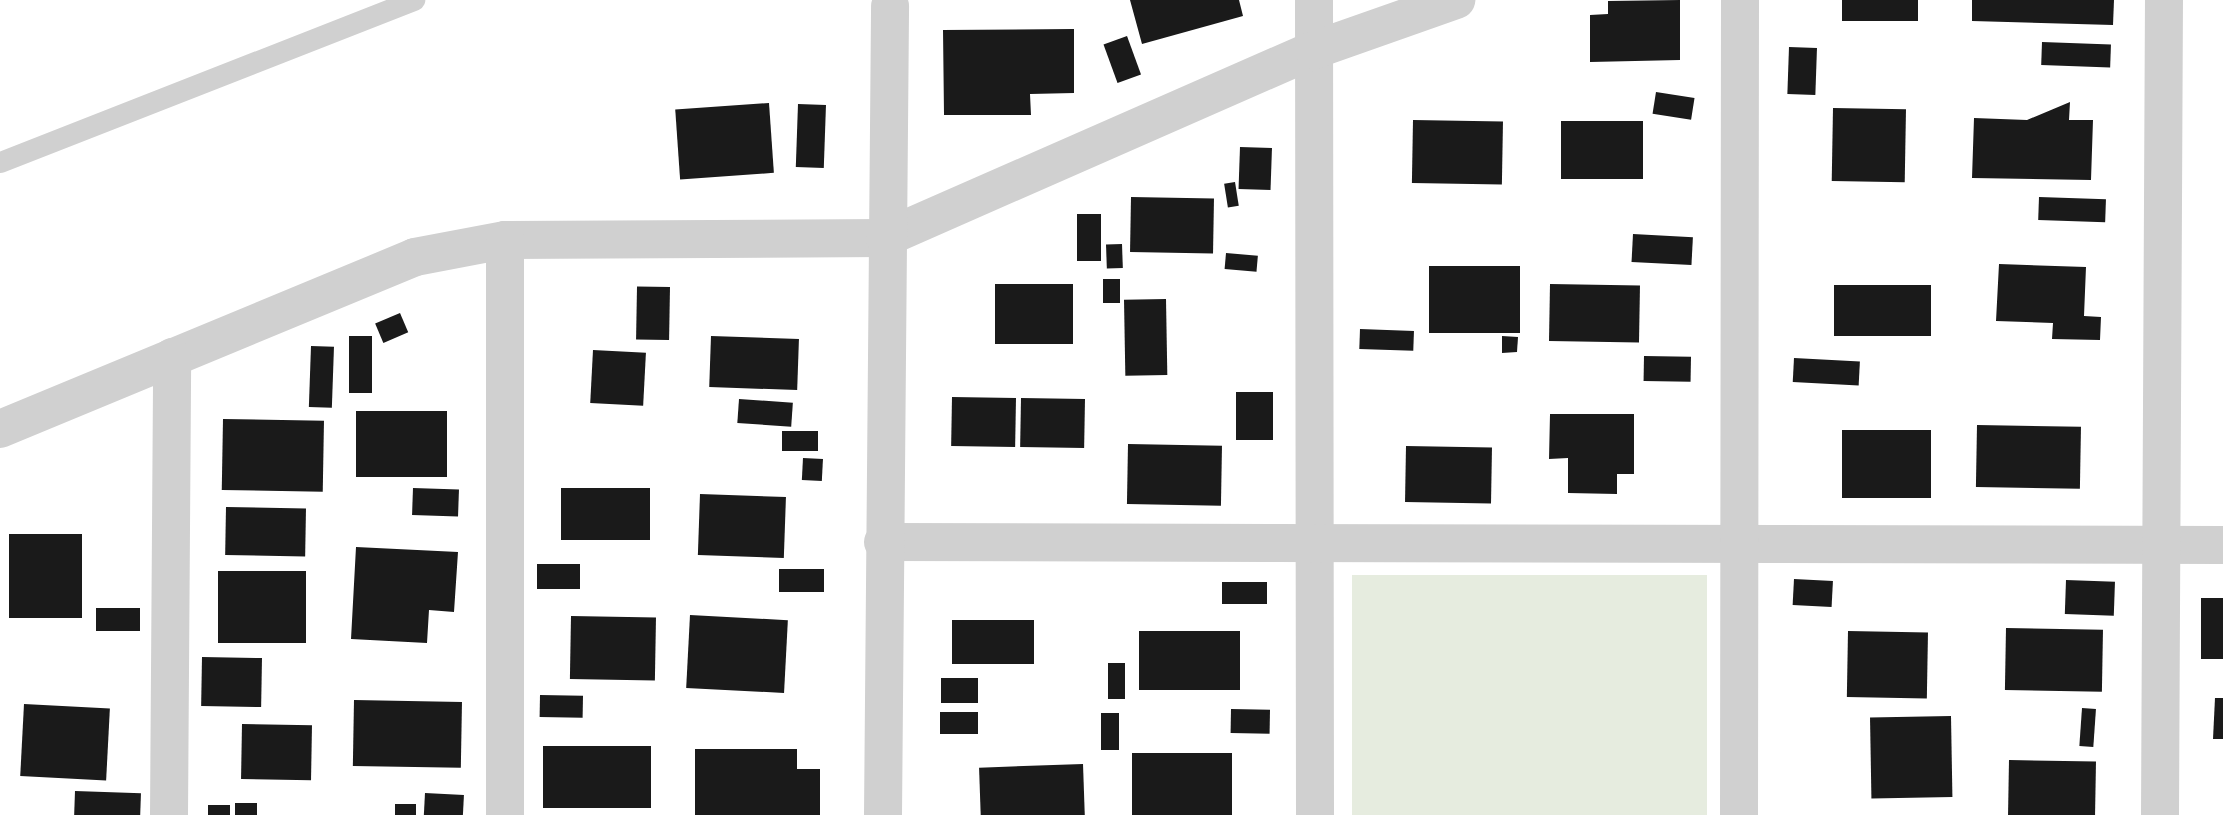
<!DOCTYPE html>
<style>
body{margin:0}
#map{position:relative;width:2223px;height:815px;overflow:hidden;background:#fff;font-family:"Fira Sans",sans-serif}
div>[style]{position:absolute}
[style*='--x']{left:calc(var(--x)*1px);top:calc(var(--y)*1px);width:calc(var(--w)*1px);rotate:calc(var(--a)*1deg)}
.green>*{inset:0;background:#e6ecdf;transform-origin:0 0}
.building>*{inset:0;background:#1a1a1a;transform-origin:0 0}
.service>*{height:21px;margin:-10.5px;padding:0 10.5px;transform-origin:10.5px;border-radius:10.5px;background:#d0d0d0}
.minor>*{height:38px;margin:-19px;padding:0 19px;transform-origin:19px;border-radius:19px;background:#d0d0d0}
.tertiary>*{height:38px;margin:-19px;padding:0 19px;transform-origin:19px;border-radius:19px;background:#d0d0d0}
span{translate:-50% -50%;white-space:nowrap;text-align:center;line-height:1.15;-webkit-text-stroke:7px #fff;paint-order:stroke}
</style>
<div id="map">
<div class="green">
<i style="left:1352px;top:575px;width:355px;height:240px"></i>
</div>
<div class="building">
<i style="clip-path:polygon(1130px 0,1239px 0,1243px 16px,1142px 44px)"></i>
<i style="clip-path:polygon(1680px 0,1680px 60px,1590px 62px,1590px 15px,1608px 14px,1608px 1px)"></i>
<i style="left:1842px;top:0;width:76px;height:21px"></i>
<i style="clip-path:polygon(1972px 0,2114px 0,2113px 25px,1972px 21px)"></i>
<i style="clip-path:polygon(1074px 29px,1074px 93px,1030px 94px,1031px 115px,944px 115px,943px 30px)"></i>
<i style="left:1127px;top:36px;width:41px;height:25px;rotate:70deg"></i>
<i style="left:2042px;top:42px;width:69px;height:23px;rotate:2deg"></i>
<i style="left:1789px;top:47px;width:28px;height:47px;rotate:2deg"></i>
<i style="left:1656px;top:92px;width:39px;height:22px;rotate:9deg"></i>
<i style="clip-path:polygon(2070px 102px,2069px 120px,2093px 120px,2091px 180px,1972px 178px,1974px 118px,2027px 120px)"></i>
<i style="left:769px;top:103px;width:70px;height:94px;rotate:86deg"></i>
<i style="left:798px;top:104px;width:28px;height:63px;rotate:2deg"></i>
<i style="left:1833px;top:108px;width:73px;height:73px;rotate:1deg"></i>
<i style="left:1413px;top:120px;width:90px;height:63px;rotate:1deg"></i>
<i style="left:1561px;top:121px;width:82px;height:58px"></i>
<i style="left:1240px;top:147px;width:32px;height:42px;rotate:2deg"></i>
<i style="left:1235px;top:182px;width:24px;height:11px;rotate:81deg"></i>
<i style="left:1131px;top:197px;width:83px;height:55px;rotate:1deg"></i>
<i style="left:2039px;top:197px;width:67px;height:23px;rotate:2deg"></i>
<i style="left:1077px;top:214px;width:24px;height:47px"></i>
<i style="left:1633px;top:234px;width:60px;height:28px;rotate:3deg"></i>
<i style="left:1122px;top:244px;width:24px;height:16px;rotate:88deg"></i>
<i style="left:1226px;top:253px;width:32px;height:16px;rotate:5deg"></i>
<i style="clip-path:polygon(1999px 264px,2086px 267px,2084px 316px,2101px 317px,2100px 340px,2052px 339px,2053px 323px,1996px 321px)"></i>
<i style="left:1429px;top:266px;width:91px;height:67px"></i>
<i style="left:1103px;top:279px;width:17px;height:24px"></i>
<i style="left:995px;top:284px;width:78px;height:60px"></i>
<i style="left:1550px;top:284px;width:90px;height:57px;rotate:1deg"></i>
<i style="left:1834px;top:285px;width:97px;height:51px"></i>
<i style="left:670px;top:287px;width:53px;height:33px;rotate:91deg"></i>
<i style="left:1166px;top:299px;width:76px;height:42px;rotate:89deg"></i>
<i style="left:400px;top:313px;width:21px;height:27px;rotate:67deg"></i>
<i style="left:1360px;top:329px;width:54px;height:20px;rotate:2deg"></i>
<i style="left:349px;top:336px;width:23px;height:57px"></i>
<i style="left:711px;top:336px;width:88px;height:51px;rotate:2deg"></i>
<i style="clip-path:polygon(1502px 336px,1518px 337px,1517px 352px,1502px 353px)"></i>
<i style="left:311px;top:346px;width:23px;height:61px;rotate:2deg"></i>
<i style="left:593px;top:350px;width:53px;height:53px;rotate:3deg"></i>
<i style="left:1644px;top:356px;width:47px;height:25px;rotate:1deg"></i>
<i style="left:1794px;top:358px;width:66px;height:24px;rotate:3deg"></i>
<i style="left:1236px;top:392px;width:37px;height:48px"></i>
<i style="left:952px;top:397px;width:64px;height:49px;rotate:1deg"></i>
<i style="left:1021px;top:398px;width:64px;height:49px;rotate:1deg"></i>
<i style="left:739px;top:399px;width:54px;height:24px;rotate:4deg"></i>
<i style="left:356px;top:411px;width:91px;height:66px"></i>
<i style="clip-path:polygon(1550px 414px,1634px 414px,1634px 474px,1617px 474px,1617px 494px,1568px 493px,1568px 458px,1549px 459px)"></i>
<i style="left:223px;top:419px;width:101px;height:71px;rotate:1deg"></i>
<i style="left:1977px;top:425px;width:104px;height:62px;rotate:1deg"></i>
<i style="left:1842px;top:430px;width:89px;height:68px"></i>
<i style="left:782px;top:431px;width:36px;height:20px"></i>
<i style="left:1128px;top:444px;width:94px;height:60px;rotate:1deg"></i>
<i style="left:1406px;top:446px;width:86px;height:56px;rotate:1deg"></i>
<i style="left:803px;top:458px;width:20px;height:22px;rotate:3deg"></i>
<i style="left:413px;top:488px;width:46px;height:27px;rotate:2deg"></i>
<i style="left:561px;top:488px;width:89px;height:52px"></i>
<i style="left:700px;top:494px;width:86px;height:61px;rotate:2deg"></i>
<i style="left:226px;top:507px;width:80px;height:48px;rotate:1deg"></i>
<i style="left:9px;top:534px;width:73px;height:84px"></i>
<i style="clip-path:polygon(356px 547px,458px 552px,454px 612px,429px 610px,427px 643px,351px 639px)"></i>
<i style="left:537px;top:564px;width:43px;height:25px"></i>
<i style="left:779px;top:569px;width:45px;height:23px"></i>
<i style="left:218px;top:571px;width:88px;height:72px"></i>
<i style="left:1794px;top:579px;width:39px;height:26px;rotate:3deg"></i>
<i style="left:2066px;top:580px;width:49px;height:34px;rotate:2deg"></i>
<i style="left:1222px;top:582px;width:45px;height:22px"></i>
<i style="left:2201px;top:598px;width:22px;height:61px"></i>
<i style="left:96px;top:608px;width:44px;height:23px"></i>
<i style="left:690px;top:615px;width:98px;height:73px;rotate:3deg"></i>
<i style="left:571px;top:616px;width:85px;height:63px;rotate:1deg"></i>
<i style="left:952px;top:620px;width:82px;height:44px"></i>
<i style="left:2006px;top:628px;width:97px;height:62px;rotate:1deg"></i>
<i style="left:1240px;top:631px;width:59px;height:101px;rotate:90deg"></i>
<i style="left:1848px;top:631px;width:80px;height:66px;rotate:1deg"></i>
<i style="left:202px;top:657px;width:60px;height:49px;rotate:1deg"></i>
<i style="left:1108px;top:663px;width:17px;height:36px"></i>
<i style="left:941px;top:678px;width:37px;height:25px"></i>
<i style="left:540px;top:695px;width:43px;height:22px;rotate:1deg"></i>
<i style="clip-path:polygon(2215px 698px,2223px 698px,2223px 739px,2213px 739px)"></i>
<i style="left:354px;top:700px;width:108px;height:66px;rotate:1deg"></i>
<i style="left:24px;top:704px;width:86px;height:72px;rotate:3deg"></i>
<i style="left:2082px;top:708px;width:14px;height:38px;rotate:4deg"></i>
<i style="left:1231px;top:709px;width:39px;height:24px;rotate:1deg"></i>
<i style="left:940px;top:712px;width:38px;height:22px"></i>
<i style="left:1101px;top:713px;width:18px;height:37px"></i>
<i style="left:1951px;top:716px;width:81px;height:81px;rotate:89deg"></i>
<i style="left:242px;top:724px;width:70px;height:55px;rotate:1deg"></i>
<i style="left:543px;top:746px;width:108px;height:62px"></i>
<i style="clip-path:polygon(695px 749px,797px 749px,797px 769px,820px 769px,820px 815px,695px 815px)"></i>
<i style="left:1132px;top:753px;width:100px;height:62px"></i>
<i style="left:2009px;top:760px;width:87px;height:55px;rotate:1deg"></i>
<i style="left:1083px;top:764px;width:51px;height:104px;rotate:88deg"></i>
<i style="left:75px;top:791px;width:66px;height:24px;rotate:2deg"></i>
<i style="left:425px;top:793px;width:39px;height:22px;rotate:3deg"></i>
<i style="left:235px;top:803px;width:22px;height:12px"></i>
<i style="left:416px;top:804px;width:11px;height:21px;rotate:90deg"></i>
<i style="left:208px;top:805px;width:22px;height:10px"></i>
</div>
<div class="service">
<i style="--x:0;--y:162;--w:445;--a:-21.4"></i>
</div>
<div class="minor">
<i style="--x:1314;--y:0;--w:815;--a:89.93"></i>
<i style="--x:0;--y:429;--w:449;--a:-22.5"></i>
<i style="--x:415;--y:257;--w:92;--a:-10.7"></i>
<i style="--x:505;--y:240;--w:380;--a:-0.3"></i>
<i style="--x:885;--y:238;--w:468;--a:-23.7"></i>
<i style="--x:1314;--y:50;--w:151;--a:-19.4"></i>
<i style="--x:883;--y:542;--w:1340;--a:0.13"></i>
<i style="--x:169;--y:815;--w:458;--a:-89.6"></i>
<i style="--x:505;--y:815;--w:575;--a:-90"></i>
<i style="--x:1739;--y:815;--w:815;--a:-89.93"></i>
<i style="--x:2160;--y:815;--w:815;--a:-89.72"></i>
</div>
<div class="tertiary">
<i style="--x:883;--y:815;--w:809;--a:-89.5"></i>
</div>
</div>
